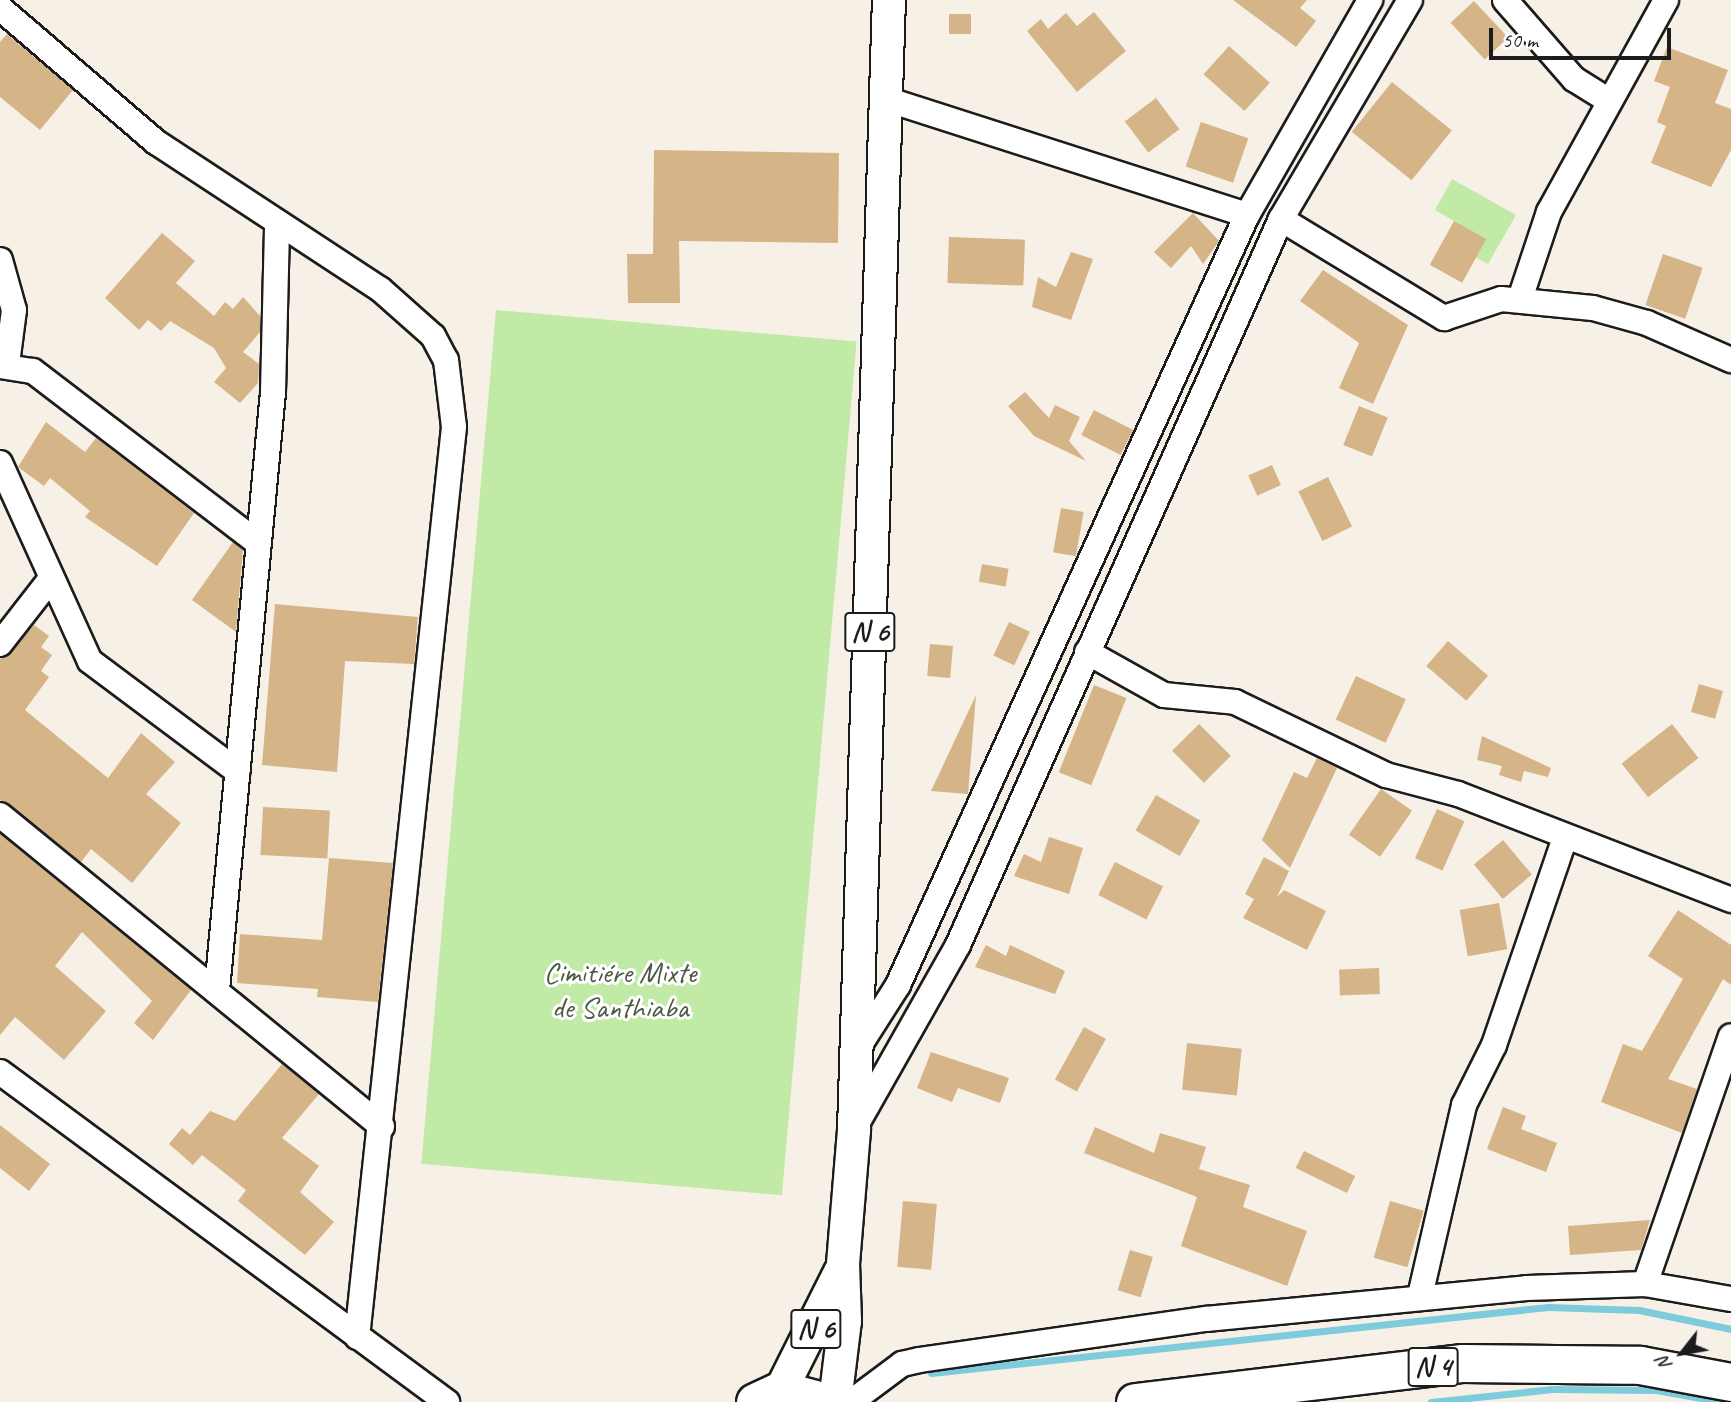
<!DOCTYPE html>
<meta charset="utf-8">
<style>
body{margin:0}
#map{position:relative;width:1731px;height:1402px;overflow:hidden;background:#f7f0e7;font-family:Caveat,sans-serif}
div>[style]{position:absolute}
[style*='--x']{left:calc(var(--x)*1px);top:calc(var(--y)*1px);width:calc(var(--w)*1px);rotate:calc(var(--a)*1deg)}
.green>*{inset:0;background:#c1eaa6;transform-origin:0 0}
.stream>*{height:7px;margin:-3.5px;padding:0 3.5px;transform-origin:3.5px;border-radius:3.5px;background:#7dcbdb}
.building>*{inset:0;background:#d5b488;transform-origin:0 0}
.roads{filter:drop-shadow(2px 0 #1c1c1c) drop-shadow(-2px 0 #1c1c1c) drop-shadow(0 2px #1c1c1c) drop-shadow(0 -2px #1c1c1c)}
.minor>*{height:24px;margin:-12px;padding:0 12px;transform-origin:12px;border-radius:12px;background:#fff}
.major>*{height:32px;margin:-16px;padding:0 16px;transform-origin:16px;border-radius:16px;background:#fff}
.highway>*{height:37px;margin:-18.5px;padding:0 18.5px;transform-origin:18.5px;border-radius:18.5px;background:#fff}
span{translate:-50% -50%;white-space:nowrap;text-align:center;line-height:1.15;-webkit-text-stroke:6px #fff;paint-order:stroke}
.shield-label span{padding:2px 5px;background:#fff;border:2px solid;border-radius:5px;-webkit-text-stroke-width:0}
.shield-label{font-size:28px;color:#1c1c1c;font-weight:700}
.park-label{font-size:30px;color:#4e5a45}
.north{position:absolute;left:1647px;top:1318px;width:70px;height:70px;-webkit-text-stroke:5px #fff;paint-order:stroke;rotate:239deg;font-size:19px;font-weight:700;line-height:28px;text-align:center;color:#1c1c1c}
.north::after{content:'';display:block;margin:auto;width:24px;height:32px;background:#1c1c1c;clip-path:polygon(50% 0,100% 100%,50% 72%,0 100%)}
.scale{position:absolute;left:1489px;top:28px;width:182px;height:32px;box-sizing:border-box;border:4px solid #1c1c1c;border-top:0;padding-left:9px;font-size:21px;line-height:24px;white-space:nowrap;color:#1c1c1c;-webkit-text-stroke:5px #fff;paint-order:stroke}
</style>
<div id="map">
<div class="green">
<i style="clip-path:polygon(1452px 179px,1516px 215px,1488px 264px,1475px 257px,1485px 239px,1435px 210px)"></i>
<i style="left:496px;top:310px;width:362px;height:857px;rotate:5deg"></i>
</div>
<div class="stream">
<i style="--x:931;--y:1373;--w:621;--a:-6.11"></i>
<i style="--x:1548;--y:1307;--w:91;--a:1.9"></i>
<i style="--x:1639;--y:1310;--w:94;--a:11.7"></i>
<i style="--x:1431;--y:1402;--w:122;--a:-6.1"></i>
<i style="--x:1552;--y:1389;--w:104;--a:0.6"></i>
<i style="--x:1656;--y:1390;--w:68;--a:10.2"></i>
</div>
<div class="building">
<i style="clip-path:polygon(1233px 0,1307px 0,1300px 8px,1316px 21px,1296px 47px)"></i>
<i style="left:1474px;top:1px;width:50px;height:32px;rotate:47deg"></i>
<i style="clip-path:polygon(1094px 12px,1126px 51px,1077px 92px,1027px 31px,1041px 19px,1048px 29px,1066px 13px,1077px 26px)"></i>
<i style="left:949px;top:14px;width:22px;height:20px"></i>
<i style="clip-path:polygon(7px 34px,73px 90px,40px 130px,0 97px,0 42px)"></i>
<i style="left:1229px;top:46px;width:55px;height:38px;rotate:42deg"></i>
<i style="clip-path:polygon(1667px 47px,1728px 70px,1715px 103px,1731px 109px,1731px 150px,1711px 187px,1651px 163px,1666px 126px,1657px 122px,1670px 87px,1654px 81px)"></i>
<i style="left:1392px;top:82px;width:77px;height:64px;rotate:39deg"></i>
<i style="left:1156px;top:98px;width:39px;height:39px;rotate:53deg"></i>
<i style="left:1201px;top:122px;width:50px;height:47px;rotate:19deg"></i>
<i style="clip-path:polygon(654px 150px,839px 153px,838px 243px,679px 241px,680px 303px,628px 303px,627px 254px,653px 254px)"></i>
<i style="clip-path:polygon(1193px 213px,1219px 241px,1203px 264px,1191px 246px,1171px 268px,1154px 252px)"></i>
<i style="left:1454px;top:221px;width:37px;height:50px;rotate:29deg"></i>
<i style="clip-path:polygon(162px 233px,195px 261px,176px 283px,214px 316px,225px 302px,233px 309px,243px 297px,260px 316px,260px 332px,243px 352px,259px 364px,258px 383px,240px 403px,214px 382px,226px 368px,214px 348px,170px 321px,161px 331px,148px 320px,139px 330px,105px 298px)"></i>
<i style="left:949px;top:237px;width:76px;height:46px;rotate:2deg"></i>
<i style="clip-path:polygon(1071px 252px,1093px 259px,1071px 320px,1032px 307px,1038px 277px,1056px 287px)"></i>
<i style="left:1663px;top:254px;width:42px;height:54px;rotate:19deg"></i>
<i style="clip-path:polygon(1323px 270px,1408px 325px,1373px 404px,1339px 388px,1359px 343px,1300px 301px)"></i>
<i style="clip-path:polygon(1025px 392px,1049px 418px,1055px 405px,1080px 417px,1069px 441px,1086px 461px,1034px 436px,1008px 406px)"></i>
<i style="left:1359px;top:406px;width:31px;height:42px;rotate:22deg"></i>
<i style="left:1094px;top:410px;width:44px;height:28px;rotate:27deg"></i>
<i style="clip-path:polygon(46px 422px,85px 452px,96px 438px,194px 513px,157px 566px,85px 517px,90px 511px,50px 478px,44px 486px,18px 467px)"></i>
<i style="left:1272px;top:465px;width:22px;height:26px;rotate:66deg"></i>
<i style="left:1328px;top:477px;width:55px;height:33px;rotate:64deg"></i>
<i style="left:1061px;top:508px;width:23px;height:45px;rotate:10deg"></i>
<i style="clip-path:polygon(233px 542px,243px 550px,236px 632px,192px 600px)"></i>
<i style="left:982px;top:564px;width:27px;height:18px;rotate:10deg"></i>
<i style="clip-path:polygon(275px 604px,418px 617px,414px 664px,345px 661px,337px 772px,262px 765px)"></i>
<i style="left:1009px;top:622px;width:23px;height:37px;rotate:25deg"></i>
<i style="clip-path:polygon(34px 625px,49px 636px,41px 647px,52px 655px,41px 671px,49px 677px,25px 710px,108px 778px,141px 733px,175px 762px,146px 794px,181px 823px,132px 883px,91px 849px,81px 862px,0 800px,0 659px)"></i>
<i style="left:1448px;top:641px;width:53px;height:33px;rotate:41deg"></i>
<i style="left:930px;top:644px;width:23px;height:32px;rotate:5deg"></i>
<i style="left:1356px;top:676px;width:55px;height:48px;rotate:25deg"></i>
<i style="left:1699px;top:684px;width:25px;height:29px;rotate:16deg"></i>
<i style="left:1094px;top:685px;width:35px;height:94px;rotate:22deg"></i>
<i style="clip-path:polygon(976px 695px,968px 794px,931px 791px)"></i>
<i style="left:1199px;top:724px;width:45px;height:38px;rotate:45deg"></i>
<i style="left:1672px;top:724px;width:43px;height:64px;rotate:52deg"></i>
<i style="clip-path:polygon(1482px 736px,1551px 768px,1548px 777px,1524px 771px,1521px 782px,1499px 775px,1502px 766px,1477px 760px)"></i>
<i style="clip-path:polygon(1317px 758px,1337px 768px,1290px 868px,1262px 840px,1294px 772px,1307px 778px)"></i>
<i style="left:1381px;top:789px;width:38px;height:56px;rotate:35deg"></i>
<i style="left:1156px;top:795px;width:51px;height:41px;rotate:30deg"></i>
<i style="left:263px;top:807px;width:67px;height:48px;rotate:3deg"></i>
<i style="left:1437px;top:809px;width:30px;height:54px;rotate:24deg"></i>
<i style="clip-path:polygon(0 834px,191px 990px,153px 1040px,134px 1023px,152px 1001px,82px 932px,55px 966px,106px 1011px,64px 1060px,15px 1017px,0 1035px)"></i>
<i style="clip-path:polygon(1049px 837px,1083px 848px,1069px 894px,1014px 876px,1024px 854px,1041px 862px)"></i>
<i style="left:1503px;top:840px;width:45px;height:38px;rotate:50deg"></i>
<i style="clip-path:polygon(1264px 857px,1289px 871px,1277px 897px,1284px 890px,1326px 911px,1307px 950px,1243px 918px,1254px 899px,1245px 894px)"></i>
<i style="clip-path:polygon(329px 858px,393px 863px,378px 1002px,317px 997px,318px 989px,237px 983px,240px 934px,322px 940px)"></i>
<i style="left:1115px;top:862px;width:54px;height:37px;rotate:27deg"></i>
<i style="left:1499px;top:903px;width:47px;height:40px;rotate:80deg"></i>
<i style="clip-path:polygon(1678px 910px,1731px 945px,1731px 985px,1723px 979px,1668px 1079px,1697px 1089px,1682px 1133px,1601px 1102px,1623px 1044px,1642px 1051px,1683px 979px,1648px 956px)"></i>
<i style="clip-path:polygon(986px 945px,1006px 956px,1010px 945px,1065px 971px,1055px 994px,975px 967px)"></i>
<i style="left:1379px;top:968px;width:26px;height:40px;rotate:88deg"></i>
<i style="left:1084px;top:1027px;width:25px;height:60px;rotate:29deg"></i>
<i style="left:1187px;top:1043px;width:55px;height:47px;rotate:6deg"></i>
<i style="clip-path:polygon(931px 1052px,1009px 1078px,1000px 1103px,958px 1088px,952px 1102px,917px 1088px)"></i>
<i style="clip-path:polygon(282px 1064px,319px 1094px,282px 1138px,319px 1166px,300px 1192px,334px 1222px,305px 1255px,238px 1201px,246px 1190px,202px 1155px,193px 1165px,169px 1144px,182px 1128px,190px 1135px,210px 1111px,235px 1121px)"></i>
<i style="clip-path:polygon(1503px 1107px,1526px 1116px,1521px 1129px,1557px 1143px,1546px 1172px,1487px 1149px)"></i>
<i style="clip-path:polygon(0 1125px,50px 1164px,29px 1191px,0 1168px)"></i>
<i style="clip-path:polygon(1095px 1127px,1154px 1153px,1160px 1133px,1206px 1147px,1199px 1169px,1250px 1185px,1243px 1207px,1307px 1231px,1287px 1286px,1181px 1246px,1197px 1197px,1084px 1153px)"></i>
<i style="left:1304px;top:1151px;width:57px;height:19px;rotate:26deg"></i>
<i style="left:903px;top:1201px;width:34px;height:66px;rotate:5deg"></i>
<i style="left:1390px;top:1201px;width:35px;height:59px;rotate:16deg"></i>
<i style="clip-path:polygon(1650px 1220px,1641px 1250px,1570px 1255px,1568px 1226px)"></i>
<i style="left:1130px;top:1250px;width:24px;height:42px;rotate:17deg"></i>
</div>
<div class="roads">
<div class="minor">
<i style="--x:1505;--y:0;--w:105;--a:48.9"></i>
<i style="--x:1574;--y:79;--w:39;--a:32"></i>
<i style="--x:0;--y:8;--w:206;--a:40.7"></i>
<i style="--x:156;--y:142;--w:268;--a:33.3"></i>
<i style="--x:380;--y:289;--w:71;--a:41.6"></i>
<i style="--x:433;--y:336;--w:27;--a:62"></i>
<i style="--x:446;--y:360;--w:67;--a:83.2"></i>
<i style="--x:454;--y:427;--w:915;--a:96.08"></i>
<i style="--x:889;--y:100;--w:376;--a:17.8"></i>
<i style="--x:1281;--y:219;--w:191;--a:31.3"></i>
<i style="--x:1444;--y:318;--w:60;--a:-18.4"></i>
<i style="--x:1501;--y:299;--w:92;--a:5.6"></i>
<i style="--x:1593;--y:308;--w:56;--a:15.5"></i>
<i style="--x:1647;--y:323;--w:92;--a:23.8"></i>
<i style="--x:0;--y:260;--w:52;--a:74.4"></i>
<i style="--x:14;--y:310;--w:54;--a:97.4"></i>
<i style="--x:1520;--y:299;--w:92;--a:-71.6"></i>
<i style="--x:1549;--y:212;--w:242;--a:-61.1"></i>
<i style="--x:0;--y:366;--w:33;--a:9"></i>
<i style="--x:33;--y:371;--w:282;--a:37.4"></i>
<i style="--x:0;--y:463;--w:217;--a:65.6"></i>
<i style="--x:90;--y:661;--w:184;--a:36.8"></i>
<i style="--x:0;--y:644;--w:80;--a:-52.1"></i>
<i style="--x:1087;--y:652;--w:88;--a:29.2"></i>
<i style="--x:1164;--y:695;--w:71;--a:5.6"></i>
<i style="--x:1235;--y:702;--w:168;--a:25.8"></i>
<i style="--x:1386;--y:775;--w:74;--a:14.8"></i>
<i style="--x:1458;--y:794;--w:293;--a:21.2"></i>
<i style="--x:0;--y:815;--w:493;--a:39.2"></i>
<i style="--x:217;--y:990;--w:601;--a:-84.65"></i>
<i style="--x:273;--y:392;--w:166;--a:-88.6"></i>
<i style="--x:856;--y:1051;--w:78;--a:-57.5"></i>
<i style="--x:898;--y:985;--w:845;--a:-65.62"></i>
<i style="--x:1247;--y:215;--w:248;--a:-60.2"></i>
<i style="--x:0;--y:1072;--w:556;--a:36.44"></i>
<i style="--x:854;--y:1129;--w:211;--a:-60.5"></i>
<i style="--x:958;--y:945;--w:795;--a:-66.02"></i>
<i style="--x:1281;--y:219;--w:254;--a:-59.5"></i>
<i style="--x:1645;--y:1284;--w:262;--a:-70.9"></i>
<i style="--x:1420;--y:1296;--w:196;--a:-77"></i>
<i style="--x:1464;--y:1105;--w:67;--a:-63.4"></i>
<i style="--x:1494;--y:1045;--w:219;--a:-71.1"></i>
<i style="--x:851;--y:1402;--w:64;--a:-36.7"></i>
<i style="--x:902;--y:1364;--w:18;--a:-13"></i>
<i style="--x:920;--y:1360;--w:289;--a:-8.2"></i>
<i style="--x:1206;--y:1319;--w:322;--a:-5.5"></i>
<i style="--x:1527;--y:1288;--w:118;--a:-1.9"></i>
<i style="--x:1645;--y:1284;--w:87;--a:9.9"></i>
</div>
<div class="major">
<i style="--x:781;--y:1390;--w:132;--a:-63.4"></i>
<i style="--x:835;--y:1402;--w:82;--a:-83"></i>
<i style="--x:845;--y:1321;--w:57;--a:-92"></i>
<i style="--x:843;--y:1264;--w:134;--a:-85.3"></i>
<i style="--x:854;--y:1130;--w:1131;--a:-88.23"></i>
</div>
<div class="highway">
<i style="--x:755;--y:1402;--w:29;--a:-25"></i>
<i style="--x:781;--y:1390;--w:47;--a:14.9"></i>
<i style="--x:1135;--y:1402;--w:330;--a:-6.8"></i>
<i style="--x:1463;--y:1363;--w:177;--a:0.6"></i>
<i style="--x:1640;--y:1365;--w:93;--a:10.6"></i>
</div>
</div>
<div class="shield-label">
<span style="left:870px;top:632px">N 6</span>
<span style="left:816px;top:1329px">N 6</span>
<span style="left:1433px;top:1367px">N 4</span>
</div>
<div class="park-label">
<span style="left:620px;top:989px">Cimitiére Mixte<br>de Santhiaba</span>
</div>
<div class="north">N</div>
<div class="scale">50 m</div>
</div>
